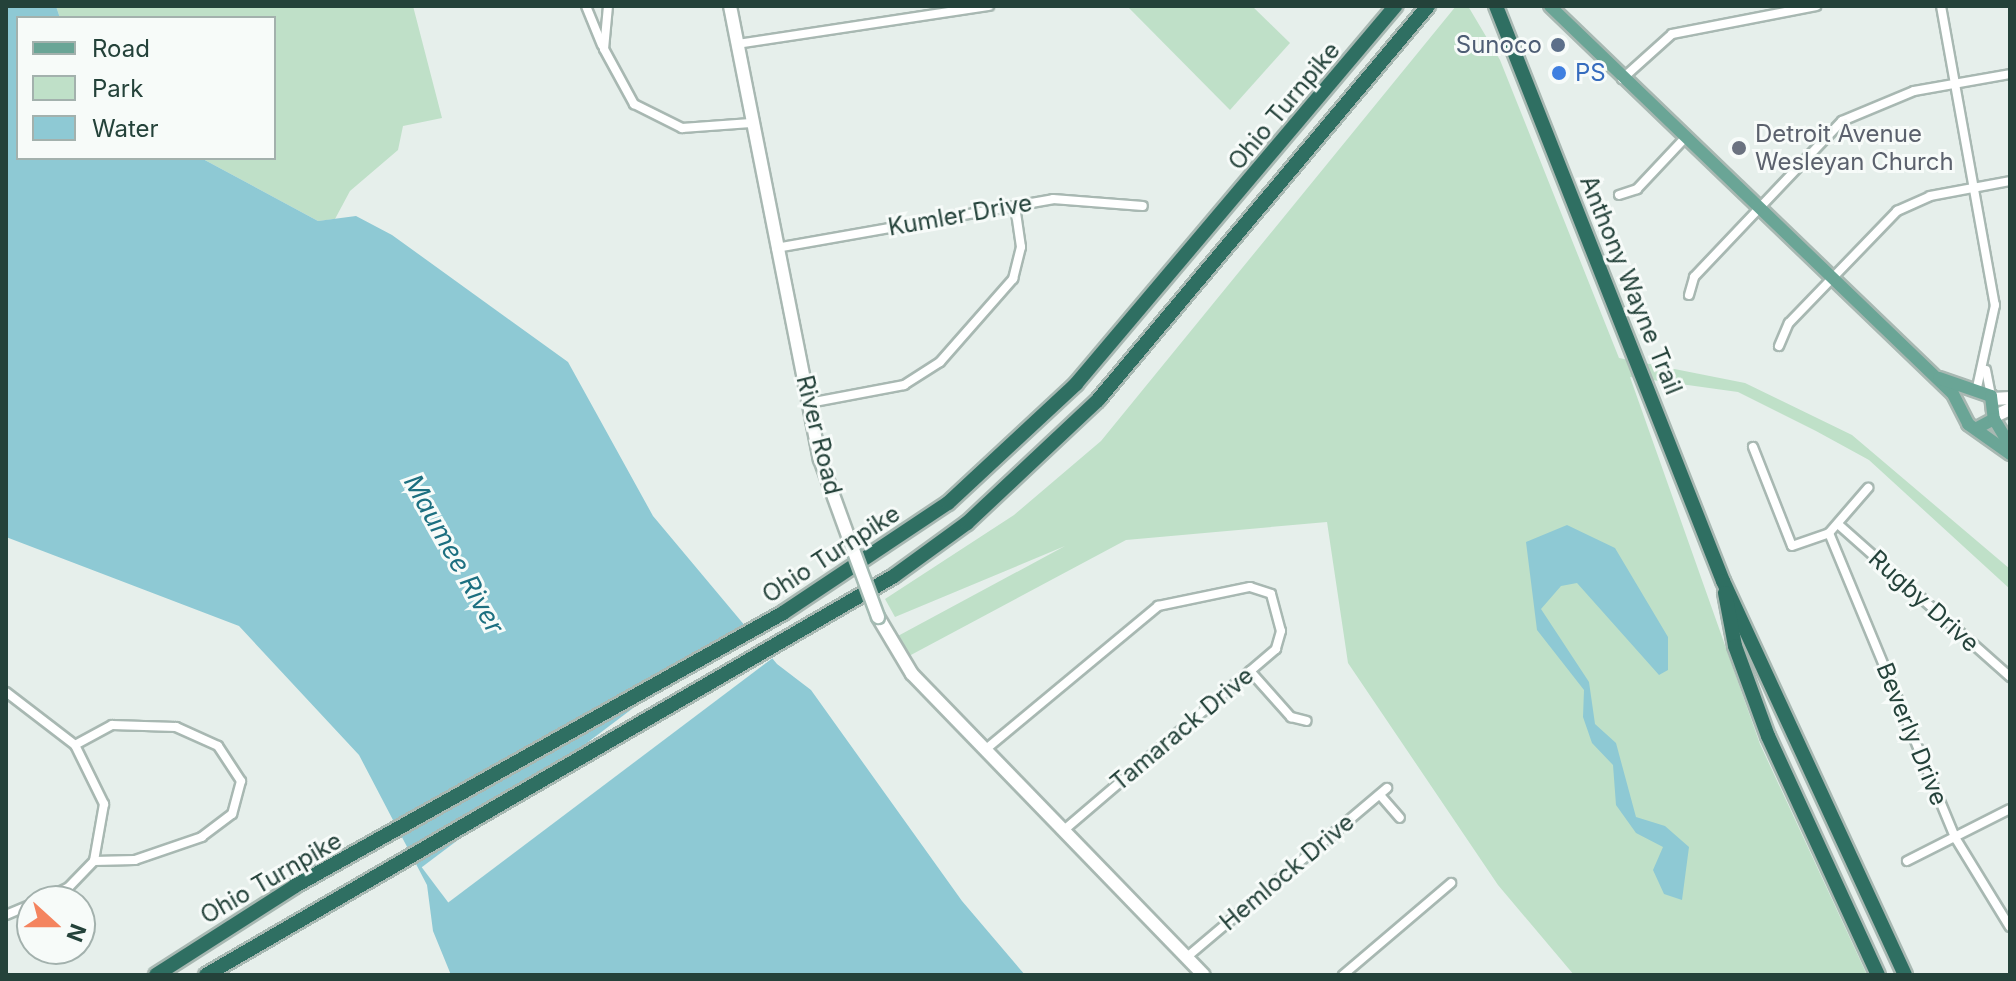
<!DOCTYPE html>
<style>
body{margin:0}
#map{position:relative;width:2016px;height:981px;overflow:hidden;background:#e6efeb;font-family:Inter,sans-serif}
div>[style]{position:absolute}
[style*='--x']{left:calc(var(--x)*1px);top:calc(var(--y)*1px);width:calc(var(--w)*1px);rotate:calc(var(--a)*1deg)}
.green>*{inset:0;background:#bfe0c8}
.water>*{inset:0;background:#8ec9d4}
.pier>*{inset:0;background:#e6efeb;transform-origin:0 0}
.roads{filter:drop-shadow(2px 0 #a8b8b2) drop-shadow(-2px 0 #a8b8b2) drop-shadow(0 2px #a8b8b2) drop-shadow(0 -2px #a8b8b2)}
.street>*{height:8px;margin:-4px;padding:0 4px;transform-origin:4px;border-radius:4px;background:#fff}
.secondary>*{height:12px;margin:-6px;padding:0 6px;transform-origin:6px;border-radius:6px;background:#fff}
.primary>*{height:12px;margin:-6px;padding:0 6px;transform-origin:6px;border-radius:6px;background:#6aa596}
.highway>*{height:14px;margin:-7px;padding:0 7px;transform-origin:7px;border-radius:7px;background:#2f6f62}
.bridges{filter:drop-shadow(2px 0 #a4bbb3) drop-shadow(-2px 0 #a4bbb3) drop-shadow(0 2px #a4bbb3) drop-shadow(0 -2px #a4bbb3)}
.secondary-bridge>*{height:12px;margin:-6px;padding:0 6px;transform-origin:6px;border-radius:6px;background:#fff}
.dots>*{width:22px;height:22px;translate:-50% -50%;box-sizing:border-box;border:4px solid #f7fbf9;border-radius:50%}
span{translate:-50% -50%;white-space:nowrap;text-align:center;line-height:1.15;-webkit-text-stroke:6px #f7fbf9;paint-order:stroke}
.service-label{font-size:24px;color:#4e5e75}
.right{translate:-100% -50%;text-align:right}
.shop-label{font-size:24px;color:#366cbe}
.left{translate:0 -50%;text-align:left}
.street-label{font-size:24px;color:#24423a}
.worship-label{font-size:24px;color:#5b616d}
.water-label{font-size:26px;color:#1c6f80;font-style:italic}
.frame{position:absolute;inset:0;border:8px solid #24423a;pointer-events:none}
.legend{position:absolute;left:16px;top:16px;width:260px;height:144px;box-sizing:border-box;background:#f7fbf9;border:2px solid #a3b1ad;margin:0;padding:10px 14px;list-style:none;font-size:24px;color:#24423a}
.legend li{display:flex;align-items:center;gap:16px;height:40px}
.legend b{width:40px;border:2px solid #a3b1ad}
.north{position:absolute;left:16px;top:885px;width:80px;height:80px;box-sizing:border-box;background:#f7fbf9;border:2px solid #a3b1ad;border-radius:50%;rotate:111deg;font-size:22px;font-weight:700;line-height:32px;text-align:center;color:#24423a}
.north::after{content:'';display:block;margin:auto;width:28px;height:36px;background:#f4845f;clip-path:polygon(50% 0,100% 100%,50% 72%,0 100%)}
</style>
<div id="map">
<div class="green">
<i style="clip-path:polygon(56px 6px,413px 6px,442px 118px,403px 126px,398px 150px,350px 191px,335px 219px,318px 221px,201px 158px,274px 158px,274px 18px,60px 18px)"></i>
<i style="clip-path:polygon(1127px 6px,1252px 6px,1290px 43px,1230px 110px)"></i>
<i style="clip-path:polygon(1456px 6px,1468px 6px,1500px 60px,1619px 358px,1745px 383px,1852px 435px,2010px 569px,2010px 589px,1869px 460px,1816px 431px,1738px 392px,1630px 377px,1760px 744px,1867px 975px,1574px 975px,1498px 885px,1348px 663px,1327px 522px,1126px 540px,909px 656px,896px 637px,1065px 546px,895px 617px,885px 599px,1014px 515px,1101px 441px)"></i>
</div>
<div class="water">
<i style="clip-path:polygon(6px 6px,56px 6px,60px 18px,18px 18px,18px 158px,201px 158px,318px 221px,356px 216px,392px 235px,568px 362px,653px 516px,777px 664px,811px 690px,962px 901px,1025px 975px,451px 975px,433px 931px,427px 885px,359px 755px,239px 626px,6px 537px)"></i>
<i style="clip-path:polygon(1567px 525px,1615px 548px,1668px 637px,1668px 670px,1659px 675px,1577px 583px,1561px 586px,1541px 609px,1589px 682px,1595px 724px,1616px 743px,1636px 817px,1665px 826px,1689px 847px,1682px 900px,1664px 894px,1653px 870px,1663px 847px,1636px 833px,1616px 805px,1613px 765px,1592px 743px,1583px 717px,1584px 690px,1537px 630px,1526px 542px)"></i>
</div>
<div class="pier">
<i style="left:750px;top:620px;width:44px;height:411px;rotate:53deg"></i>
</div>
<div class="roads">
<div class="street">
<i style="--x:586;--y:6;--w:42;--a:67.7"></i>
<i style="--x:608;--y:6;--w:43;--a:95.3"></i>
<i style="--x:604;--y:49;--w:63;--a:61.4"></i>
<i style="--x:634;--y:104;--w:54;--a:26.6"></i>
<i style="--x:682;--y:128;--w:69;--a:-4.1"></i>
<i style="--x:1941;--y:6;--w:304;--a:79.8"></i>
<i style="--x:1995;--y:305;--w:89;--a:102.3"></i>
<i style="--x:737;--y:44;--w:255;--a:-8.6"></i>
<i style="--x:1622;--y:79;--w:67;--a:-42"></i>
<i style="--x:1672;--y:34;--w:147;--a:-11"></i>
<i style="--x:1619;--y:195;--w:19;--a:-18"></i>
<i style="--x:1637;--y:189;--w:69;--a:-46.8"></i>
<i style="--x:776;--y:248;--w:281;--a:-10"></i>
<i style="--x:1053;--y:199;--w:90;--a:4.4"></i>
<i style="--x:1689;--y:295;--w:19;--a:-74"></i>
<i style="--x:1694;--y:277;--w:215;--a:-46.5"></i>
<i style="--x:1842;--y:121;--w:78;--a:-22.6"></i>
<i style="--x:1914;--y:91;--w:97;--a:-10"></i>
<i style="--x:1779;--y:346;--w:25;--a:-67"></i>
<i style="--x:1789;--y:323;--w:156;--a:-46"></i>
<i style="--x:1897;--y:211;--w:36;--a:-24"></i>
<i style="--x:1930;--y:196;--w:81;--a:-10.6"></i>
<i style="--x:1986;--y:370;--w:26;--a:79"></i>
<i style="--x:809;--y:403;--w:97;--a:-10.7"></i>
<i style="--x:904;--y:385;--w:43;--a:-32.6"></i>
<i style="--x:940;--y:362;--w:111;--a:-48.7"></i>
<i style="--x:1013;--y:279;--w:33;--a:-76"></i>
<i style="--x:1021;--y:247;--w:41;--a:-98.3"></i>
<i style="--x:1753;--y:447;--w:106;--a:68.5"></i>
<i style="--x:1792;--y:546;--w:39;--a:-19"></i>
<i style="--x:1829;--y:533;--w:60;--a:-49.1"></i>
<i style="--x:1839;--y:525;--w:229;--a:41.6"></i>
<i style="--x:1829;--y:533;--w:331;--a:67.5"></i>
<i style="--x:1956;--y:839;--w:103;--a:58.5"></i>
<i style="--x:1250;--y:671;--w:62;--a:48.3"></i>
<i style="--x:1291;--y:717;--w:16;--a:14"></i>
<i style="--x:6;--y:692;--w:87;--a:37.5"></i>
<i style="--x:75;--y:745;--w:66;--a:63.8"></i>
<i style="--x:104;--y:804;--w:58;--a:100"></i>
<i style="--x:94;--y:861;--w:36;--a:134"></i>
<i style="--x:69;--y:887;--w:32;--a:154"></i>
<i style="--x:75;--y:745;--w:42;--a:-28.4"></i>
<i style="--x:112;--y:725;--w:64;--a:1.8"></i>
<i style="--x:176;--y:727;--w:46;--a:24.3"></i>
<i style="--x:218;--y:746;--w:42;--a:56.7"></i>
<i style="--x:241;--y:781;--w:34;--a:105"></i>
<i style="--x:232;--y:814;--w:38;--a:143"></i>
<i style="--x:202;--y:837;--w:71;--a:161.1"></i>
<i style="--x:135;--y:860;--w:41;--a:178.6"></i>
<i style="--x:986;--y:749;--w:224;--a:-39.7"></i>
<i style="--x:1158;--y:606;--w:94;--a:-11.7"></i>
<i style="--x:1250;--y:587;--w:22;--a:18"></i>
<i style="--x:1271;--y:594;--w:38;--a:75"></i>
<i style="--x:1281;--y:631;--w:19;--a:106"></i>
<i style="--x:1276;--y:649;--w:277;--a:139.5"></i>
<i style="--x:1380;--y:795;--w:30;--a:49"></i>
<i style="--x:1907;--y:861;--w:115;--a:-26.8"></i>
<i style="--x:6;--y:915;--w:28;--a:-23"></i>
<i style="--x:1187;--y:957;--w:262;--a:-40.2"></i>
<i style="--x:1343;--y:975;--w:142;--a:-40.4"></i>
</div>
<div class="secondary">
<i style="--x:730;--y:6;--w:462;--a:78.8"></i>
<i style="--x:820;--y:459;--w:90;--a:70"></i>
<i style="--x:1993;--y:399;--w:17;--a:-3"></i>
<i style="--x:1995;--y:416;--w:17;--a:-25"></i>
<i style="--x:878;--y:617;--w:66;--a:59.2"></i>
<i style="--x:912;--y:674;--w:419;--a:45.9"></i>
</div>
<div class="primary">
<i style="--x:1550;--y:6;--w:559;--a:43.91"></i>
<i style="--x:1953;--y:394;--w:34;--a:63"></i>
<i style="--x:1968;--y:424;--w:52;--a:35.5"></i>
<i style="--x:1939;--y:378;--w:55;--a:19.1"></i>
<i style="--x:1991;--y:396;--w:23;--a:83"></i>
<i style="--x:1994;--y:419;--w:17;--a:152"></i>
<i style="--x:1994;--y:419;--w:31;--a:59"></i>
</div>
<div class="highway">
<i style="--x:1496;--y:6;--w:618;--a:68.46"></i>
<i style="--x:1723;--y:581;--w:434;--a:65.2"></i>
<i style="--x:1725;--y:593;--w:54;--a:79.3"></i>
<i style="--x:1735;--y:646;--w:96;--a:69.9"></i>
<i style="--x:1768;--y:736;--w:263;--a:65.3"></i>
<i style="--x:156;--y:975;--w:165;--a:-32.6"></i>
<i style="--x:295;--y:886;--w:559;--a:-29.22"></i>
<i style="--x:783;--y:613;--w:198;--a:-33.7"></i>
<i style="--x:948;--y:503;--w:175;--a:-42.9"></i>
<i style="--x:1076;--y:384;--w:495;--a:-49.8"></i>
<i style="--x:206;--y:975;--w:795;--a:-30.11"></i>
<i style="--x:894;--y:576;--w:90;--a:-36"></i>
<i style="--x:967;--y:523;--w:180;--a:-43.2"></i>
<i style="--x:1098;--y:400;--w:514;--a:-50.05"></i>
</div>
</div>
<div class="bridges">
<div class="secondary-bridge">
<i style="--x:851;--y:544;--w:78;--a:69.7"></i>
</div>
</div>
<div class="dots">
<i style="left:1558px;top:45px;background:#5c6f8a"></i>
<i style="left:1559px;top:73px;background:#3f7fe0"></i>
<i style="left:1739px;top:148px;background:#6b7280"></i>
</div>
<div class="service-label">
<span class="right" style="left:1542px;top:45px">Sunoco</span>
</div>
<div class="shop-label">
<span class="left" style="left:1575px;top:73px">PS</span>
</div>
<div class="street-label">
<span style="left:1284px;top:106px;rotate:-50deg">Ohio Turnpike</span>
<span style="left:960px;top:215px;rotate:-10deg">Kumler Drive</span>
<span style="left:1631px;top:285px;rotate:68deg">Anthony Wayne Trail</span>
<span style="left:819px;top:435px;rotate:76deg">River Road</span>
<span style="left:831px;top:554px;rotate:-33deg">Ohio Turnpike</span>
<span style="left:1924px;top:601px;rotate:42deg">Rugby Drive</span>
<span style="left:1182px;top:729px;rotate:-40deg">Tamarack Drive</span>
<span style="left:1912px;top:734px;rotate:68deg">Beverly Drive</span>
<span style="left:1287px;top:872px;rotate:-40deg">Hemlock Drive</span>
<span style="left:271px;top:878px;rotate:-30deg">Ohio Turnpike</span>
</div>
<div class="worship-label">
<span class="left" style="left:1755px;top:148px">Detroit Avenue<br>Wesleyan Church</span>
</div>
<div class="water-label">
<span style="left:454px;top:554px;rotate:61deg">Maumee River</span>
</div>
<div class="frame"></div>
<ul class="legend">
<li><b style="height:10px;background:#6aa596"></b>Road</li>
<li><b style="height:22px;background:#bfe0c8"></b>Park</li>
<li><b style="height:22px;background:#8ec9d4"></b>Water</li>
</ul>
<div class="north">N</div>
</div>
